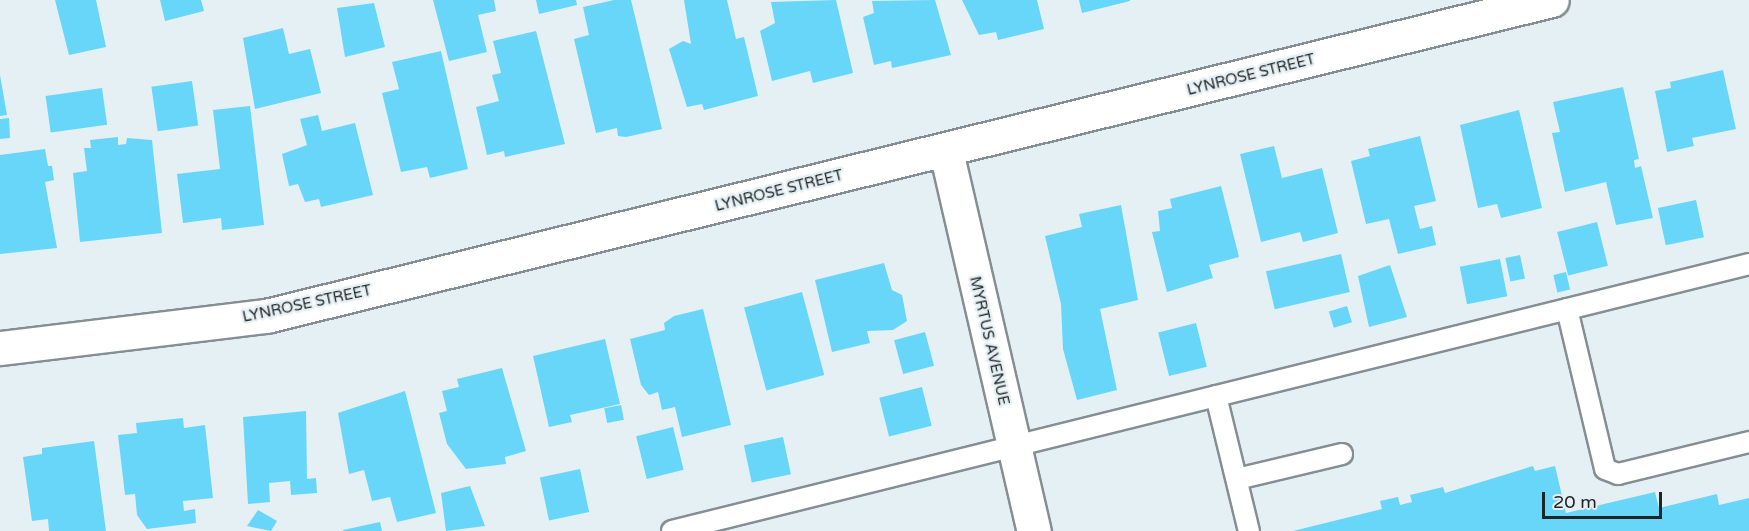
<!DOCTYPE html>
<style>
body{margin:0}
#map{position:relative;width:1749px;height:531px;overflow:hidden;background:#e5f0f4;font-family:"Varela Round",sans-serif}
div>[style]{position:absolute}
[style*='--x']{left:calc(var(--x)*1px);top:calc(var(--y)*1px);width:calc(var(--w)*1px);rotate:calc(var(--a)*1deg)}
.building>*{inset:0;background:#67d6f9;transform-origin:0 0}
.roads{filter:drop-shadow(2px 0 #858e92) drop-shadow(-2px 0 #858e92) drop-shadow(0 2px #858e92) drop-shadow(0 -2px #858e92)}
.lane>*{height:20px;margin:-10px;padding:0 10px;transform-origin:10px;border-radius:10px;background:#fff}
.street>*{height:33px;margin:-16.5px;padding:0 16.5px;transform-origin:16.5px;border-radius:16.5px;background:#fff}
span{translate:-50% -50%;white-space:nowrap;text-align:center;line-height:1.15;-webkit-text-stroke:5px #e5f0f4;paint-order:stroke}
.street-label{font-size:15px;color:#202426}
.scale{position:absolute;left:1542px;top:492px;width:120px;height:27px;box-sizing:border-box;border:3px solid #202426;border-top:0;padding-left:8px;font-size:18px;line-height:21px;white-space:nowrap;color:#202426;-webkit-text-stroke:4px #e5f0f4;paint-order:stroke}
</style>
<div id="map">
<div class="building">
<i style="clip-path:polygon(55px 0,96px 0,106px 47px,69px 55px)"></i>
<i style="clip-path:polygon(160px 0,201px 0,204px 11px,165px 21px)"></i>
<i style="clip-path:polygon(433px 0,494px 0,496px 11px,478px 15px,487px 52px,449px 61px)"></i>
<i style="clip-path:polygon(536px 0,576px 0,577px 5px,539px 14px)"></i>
<i style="clip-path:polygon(614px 0,631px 0,662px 129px,626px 137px,618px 136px,617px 128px,596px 133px,574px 39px,589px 35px,583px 7px)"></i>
<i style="clip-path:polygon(684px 0,727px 0,736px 39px,744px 37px,758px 96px,704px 110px,702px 104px,687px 107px,669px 49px,683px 41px,691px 44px)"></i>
<i style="clip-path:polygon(836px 0,853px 73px,813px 83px,810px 71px,772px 81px,760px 31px,775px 23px,771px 2px)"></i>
<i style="clip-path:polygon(935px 0,951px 55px,892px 68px,891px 61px,874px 65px,863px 17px,874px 13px,872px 1px)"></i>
<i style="clip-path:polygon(962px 0,1037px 0,1044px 29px,998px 40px,996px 32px,979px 35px)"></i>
<i style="clip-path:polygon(1079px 0,1130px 0,1130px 1px,1082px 13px)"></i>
<i style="clip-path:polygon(374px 3px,385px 47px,345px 57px,337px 8px)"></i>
<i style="clip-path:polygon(283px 28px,289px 54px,310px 49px,321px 93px,255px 109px,243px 38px)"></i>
<i style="clip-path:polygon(536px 31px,565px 144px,505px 157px,504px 151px,487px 155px,476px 107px,499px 101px,492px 75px,501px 73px,493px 41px)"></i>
<i style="clip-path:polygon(441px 51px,468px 169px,430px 178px,427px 167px,401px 172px,382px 93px,399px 89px,392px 62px)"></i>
<i style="clip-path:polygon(1723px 70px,1736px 129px,1692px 138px,1694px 146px,1667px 152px,1655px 91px,1671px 88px,1670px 82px)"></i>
<i style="clip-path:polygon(0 75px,7px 115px,0 116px)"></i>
<i style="left:192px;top:81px;width:45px;height:41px;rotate:82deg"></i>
<i style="clip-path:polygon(1623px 87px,1639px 159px,1634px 160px,1635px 168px,1641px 166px,1653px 218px,1616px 225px,1606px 182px,1565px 192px,1552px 133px,1560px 132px,1553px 102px)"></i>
<i style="left:102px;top:88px;width:37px;height:57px;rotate:82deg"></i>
<i style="clip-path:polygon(250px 106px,264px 225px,222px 230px,221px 218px,183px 223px,177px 174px,220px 169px,213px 110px)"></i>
<i style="clip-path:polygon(1519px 110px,1542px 208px,1501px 218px,1497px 204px,1478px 208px,1460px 125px)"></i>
<i style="clip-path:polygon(318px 115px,322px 131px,355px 123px,373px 195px,321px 207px,319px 199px,305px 202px,298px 184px,289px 186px,282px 154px,307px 145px,300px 119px)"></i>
<i style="clip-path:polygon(9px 118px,10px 138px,0 139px,0 119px)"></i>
<i style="clip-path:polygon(1420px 136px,1436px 201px,1414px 206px,1420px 229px,1432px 226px,1436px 245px,1398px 254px,1389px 219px,1366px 224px,1351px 161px,1370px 156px,1368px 149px)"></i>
<i style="clip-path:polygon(118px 137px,118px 145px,126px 144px,127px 138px,152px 140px,162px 233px,80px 242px,73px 173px,87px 171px,84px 148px,91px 148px,90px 140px)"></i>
<i style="clip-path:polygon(1274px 146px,1282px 178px,1322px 168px,1338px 233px,1303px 242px,1300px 232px,1261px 242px,1240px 154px)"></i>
<i style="clip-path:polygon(45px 149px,48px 166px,52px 166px,54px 180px,45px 182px,57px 248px,0 254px,0 155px)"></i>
<i style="clip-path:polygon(1221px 186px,1239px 257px,1209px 265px,1213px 278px,1167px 292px,1152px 232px,1160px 231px,1158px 211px,1172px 208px,1170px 199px)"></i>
<i style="left:1696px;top:200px;width:38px;height:39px;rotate:78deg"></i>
<i style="clip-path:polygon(1121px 205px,1138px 300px,1100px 309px,1117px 390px,1077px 400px,1063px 349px,1061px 304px,1045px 236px,1082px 227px,1079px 214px)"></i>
<i style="left:1597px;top:222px;width:45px;height:41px;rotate:76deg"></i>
<i style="left:1341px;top:254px;width:39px;height:77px;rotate:77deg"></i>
<i style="left:1520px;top:255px;width:24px;height:15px;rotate:78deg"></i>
<i style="left:1500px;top:259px;width:38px;height:41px;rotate:79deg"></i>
<i style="clip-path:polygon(884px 263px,892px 290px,902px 295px,907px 321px,893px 330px,867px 331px,870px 343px,832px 352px,815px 280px)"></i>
<i style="clip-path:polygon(1390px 265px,1407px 317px,1369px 327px,1358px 276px)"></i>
<i style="left:1566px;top:272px;width:18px;height:13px;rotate:77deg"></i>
<i style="left:802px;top:292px;width:86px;height:60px;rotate:75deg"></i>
<i style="left:1347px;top:306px;width:17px;height:19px;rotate:73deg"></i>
<i style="clip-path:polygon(703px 309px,731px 425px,682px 437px,675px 407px,662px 410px,658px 392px,649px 395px,641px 385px,630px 339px,665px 330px,664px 323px,674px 316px)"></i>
<i style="left:1196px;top:323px;width:45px;height:39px;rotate:76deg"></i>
<i style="left:925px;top:332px;width:35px;height:32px;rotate:75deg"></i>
<i style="clip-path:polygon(605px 339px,620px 404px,570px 415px,572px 422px,549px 427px,533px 356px)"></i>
<i style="clip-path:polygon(502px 368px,526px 451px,505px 457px,506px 464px,466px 469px,447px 444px,439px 413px,447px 411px,442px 391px,459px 387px,457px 379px)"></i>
<i style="left:922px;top:387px;width:40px;height:44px;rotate:76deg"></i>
<i style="clip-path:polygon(405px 391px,436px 513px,397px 522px,390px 497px,372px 501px,364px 470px,349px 474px,338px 413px)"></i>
<i style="left:621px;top:405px;width:15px;height:17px;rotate:79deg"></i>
<i style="clip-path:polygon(306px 411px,307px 479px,316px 478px,317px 493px,291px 495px,290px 481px,269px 483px,270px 502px,248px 504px,243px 417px)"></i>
<i style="clip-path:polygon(183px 418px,184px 428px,205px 425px,213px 498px,183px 501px,184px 511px,195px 509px,196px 523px,147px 529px,137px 515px,135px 494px,125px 495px,118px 435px,137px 433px,136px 423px)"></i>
<i style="left:673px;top:427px;width:44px;height:38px;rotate:76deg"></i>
<i style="left:783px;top:437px;width:38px;height:40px;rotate:78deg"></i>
<i style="clip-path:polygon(94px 441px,106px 531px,49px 531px,48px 519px,32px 521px,23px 457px,42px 454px,42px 448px)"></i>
<i style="clip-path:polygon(1533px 466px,1535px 471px,1555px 466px,1566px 513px,1655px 492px,1659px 508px,1717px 494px,1719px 505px,1749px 498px,1749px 531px,1293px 531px,1382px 509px,1380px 501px,1398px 497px,1400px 505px,1412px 502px,1410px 495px,1443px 487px,1445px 493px)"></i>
<i style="left:580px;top:469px;width:44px;height:41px;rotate:78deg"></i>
<i style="clip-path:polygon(470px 486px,485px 526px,446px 531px,441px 493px)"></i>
<i style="clip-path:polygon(258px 510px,277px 521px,271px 531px,247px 526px)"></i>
<i style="clip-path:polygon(380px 522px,382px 531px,343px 531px,343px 530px)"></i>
</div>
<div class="roads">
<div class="lane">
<i style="--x:1567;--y:309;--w:164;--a:76.6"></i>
<i style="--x:1605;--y:469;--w:14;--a:21"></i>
<i style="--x:1618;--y:474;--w:135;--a:-13.7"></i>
<i style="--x:1216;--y:396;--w:139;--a:76.3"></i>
<i style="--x:1237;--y:479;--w:108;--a:-13.4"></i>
<i style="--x:672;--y:531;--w:1110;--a:-13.92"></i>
</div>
<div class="street">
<i style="--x:946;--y:151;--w:390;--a:77"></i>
<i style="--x:0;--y:348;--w:268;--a:-6.9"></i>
<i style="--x:266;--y:316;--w:1324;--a:-13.81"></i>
</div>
</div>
<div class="street-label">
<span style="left:1251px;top:75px;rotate:-14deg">LYNROSE STREET</span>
<span style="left:779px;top:191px;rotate:-14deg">LYNROSE STREET</span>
<span style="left:307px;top:304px;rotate:-12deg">LYNROSE STREET</span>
<span style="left:989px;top:341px;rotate:77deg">MYRTUS AVENUE</span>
</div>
<div class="scale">20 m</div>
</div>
